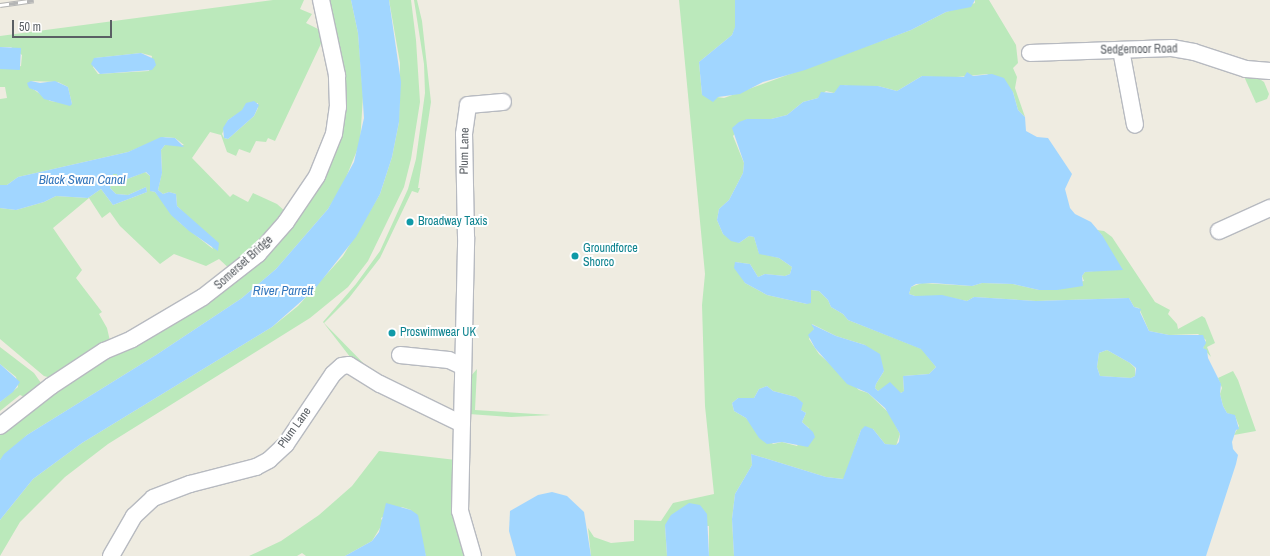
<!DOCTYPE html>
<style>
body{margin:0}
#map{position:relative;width:1270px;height:556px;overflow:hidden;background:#efece1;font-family:"Archivo Narrow",sans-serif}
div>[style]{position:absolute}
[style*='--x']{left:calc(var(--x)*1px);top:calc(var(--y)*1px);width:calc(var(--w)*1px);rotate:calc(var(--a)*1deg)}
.green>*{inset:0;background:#bbe9bb}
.water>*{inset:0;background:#a1d6ff;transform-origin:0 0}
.roads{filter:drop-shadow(1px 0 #b7bac0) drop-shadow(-1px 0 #b7bac0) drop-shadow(0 1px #b7bac0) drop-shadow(0 -1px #b7bac0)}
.minor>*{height:16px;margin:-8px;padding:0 8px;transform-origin:8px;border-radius:8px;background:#fff}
.rail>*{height:4.5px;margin-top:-2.25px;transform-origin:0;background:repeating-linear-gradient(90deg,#fff 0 9px,#b4b5b5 0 18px);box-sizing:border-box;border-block:1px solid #b4b5b5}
.dots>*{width:11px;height:11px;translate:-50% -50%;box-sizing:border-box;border:2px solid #fff;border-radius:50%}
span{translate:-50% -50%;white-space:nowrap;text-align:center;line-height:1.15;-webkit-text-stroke:4px #fff;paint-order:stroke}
.street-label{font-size:12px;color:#5a5f64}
.culture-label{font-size:12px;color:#0d838f}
.left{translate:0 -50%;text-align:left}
.water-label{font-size:13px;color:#3376bc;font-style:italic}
.scale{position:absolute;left:12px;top:20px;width:100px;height:18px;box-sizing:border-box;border:2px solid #5a5f64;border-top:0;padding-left:5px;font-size:12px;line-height:14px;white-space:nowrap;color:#5a5f64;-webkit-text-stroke:3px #fff;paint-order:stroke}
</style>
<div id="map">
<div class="green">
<i style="clip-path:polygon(evenodd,273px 0,304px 0,300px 9px,312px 14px,306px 23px,326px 33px,275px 141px,268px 138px,266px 142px,256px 141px,250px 153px,239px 149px,236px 156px,243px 159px,227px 152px,221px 135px,210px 132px,192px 158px,230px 197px,233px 194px,248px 202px,253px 193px,277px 204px,286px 212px,233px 272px,219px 259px,206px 266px,174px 254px,160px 264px,120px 226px,110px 212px,102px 218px,89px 198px,53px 228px,82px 270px,76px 278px,102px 312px,99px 314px,107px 328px,110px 341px,51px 378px,44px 376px,0 339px,0 208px,16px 210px,44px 202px,56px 196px,88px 198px,101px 189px,113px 205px,147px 192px,146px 187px,128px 195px,116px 194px,110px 188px,113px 174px,117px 174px,117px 180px,120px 182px,145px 172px,150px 176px,151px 191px,155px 192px,180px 223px,213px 249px,207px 235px,177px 206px,176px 194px,169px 192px,163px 194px,158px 190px,162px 172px,161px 150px,165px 145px,184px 145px,175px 138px,165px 137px,128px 152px,18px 177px,7px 185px,0 185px,0 99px,7px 98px,5px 87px,0 87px,0 69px,11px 69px,21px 66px,22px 55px,11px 47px,0 47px,0 36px,273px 0,141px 53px,152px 56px,149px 71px,98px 74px,93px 67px,95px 58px,141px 53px,273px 0,31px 81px,58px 82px,68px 87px,72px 104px,50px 101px,33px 89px,31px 81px,273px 0,255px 103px,258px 103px,258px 108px,254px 116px,228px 139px,224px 138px,222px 134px,228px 120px,255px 103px)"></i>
<i style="clip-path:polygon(324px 0,351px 0,358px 33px,363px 96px,360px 143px,343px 185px,328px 209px,276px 269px,242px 298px,156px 355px,27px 435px,0 460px,0 431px,47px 394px,133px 343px,286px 228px,339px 122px)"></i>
<i style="clip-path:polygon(389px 0,411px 0,416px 40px,420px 102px,411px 159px,404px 187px,368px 261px,348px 287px,310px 318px,108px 444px,65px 477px,20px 522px,0 556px,0 520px,33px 479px,82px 443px,272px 327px,298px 306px,343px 256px,380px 194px,392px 157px,399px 122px,400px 63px)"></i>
<i style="clip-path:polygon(414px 0,417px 0,422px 21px,431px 102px,418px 188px,420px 188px,418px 193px,412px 191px,380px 258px,349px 298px,324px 323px,371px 371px,354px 362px,323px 322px,356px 284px,380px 251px,408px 189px,416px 159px,425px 93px,424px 64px)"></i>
<i style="clip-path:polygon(evenodd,679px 0,735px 0,735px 28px,732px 35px,699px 62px,702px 95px,724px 98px,911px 30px,946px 12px,975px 3px,975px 0,989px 0,1016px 45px,1018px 63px,1013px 68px,1017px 77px,1015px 88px,1025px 117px,1018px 110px,1013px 92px,987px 74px,947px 78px,922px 76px,897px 91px,878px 86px,852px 87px,845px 85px,834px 93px,826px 91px,818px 98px,803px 102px,787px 115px,771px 119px,747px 119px,733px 136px,744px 163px,743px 173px,729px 200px,719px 209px,717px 220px,723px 234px,739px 243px,749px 236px,754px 237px,759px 253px,779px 258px,792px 267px,790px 274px,785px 276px,765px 274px,758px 277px,750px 264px,735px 262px,745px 283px,767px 295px,807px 304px,811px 290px,819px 291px,828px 300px,831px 307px,843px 314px,848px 320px,922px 349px,936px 367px,929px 374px,903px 376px,904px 392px,900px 393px,883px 388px,878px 391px,875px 388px,876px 384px,884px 371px,865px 345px,836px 336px,812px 324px,814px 329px,809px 339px,819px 354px,859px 390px,868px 393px,890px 414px,900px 434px,896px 446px,885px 444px,873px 429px,861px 430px,844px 479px,826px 477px,751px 454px,752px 465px,735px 494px,732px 519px,734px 556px,709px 556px,709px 526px,665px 525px,667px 556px,591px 556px,588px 528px,594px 537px,611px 543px,634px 541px,634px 520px,661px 521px,673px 503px,714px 494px,705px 406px,702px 305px,705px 274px,679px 0,767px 386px,773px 391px,796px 397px,801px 410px,806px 413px,802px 422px,809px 428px,797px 446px,782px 442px,773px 444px,746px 418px,734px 411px,732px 403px,738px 398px,754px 398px,759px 389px,767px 386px)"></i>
<i style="clip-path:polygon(1242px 72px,1252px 74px,1264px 82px,1269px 94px,1267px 99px,1256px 103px)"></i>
<i style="clip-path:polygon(1097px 230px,1104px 231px,1112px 237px,1155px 302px,1170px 310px,1168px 314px,1177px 324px,1178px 329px,1202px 316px,1205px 318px,1215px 343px,1207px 347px,1211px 357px,1203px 348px,1206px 340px,1198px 334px,1169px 335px,1149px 331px,1139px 308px,1134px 307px,1129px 298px,1036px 301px,974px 297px,967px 301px,942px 296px,915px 296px,909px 294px,911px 287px,922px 283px,972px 286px,982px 283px,1013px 284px,1039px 290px,1084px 281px,1082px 276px,1085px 272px,1094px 271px,1102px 235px)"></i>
<i style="clip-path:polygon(0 347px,34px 373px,41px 383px,41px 389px,27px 398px,20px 395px,0 411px,0 402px,18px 387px,16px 377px,0 364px)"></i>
<i style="clip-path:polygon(1107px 350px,1130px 363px,1135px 368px,1135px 376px,1131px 378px,1100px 376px,1097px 367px,1099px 353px)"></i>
<i style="clip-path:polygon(477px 369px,475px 410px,551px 415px,511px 417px,469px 414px,470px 377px)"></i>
<i style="clip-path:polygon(1233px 371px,1238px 380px,1256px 431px,1234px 435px,1239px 426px,1235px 416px,1227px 413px,1223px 406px,1220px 394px,1222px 388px,1218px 378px)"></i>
<i style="clip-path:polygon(379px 451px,456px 460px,453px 520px,466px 556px,426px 556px,411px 510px,402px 507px,381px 518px,383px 523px,372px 541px,345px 556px,306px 556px,302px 553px,297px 556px,249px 556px,281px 541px,319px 515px,352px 486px)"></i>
</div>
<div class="water">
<i style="clip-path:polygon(351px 0,389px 0,401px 82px,399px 122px,392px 157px,380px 194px,356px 237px,314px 290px,272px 327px,82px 443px,33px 479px,0 520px,0 460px,4px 454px,27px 435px,156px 355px,242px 298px,276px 269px,328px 209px,354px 162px,364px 118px,358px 33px)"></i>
<i style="clip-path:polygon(735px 0,975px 0,971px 7px,946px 12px,911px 30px,805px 70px,763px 82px,740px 94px,718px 97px,713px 102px,702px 95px,699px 62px,732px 35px,735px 27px)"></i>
<i style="left:0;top:47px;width:21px;height:22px;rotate:3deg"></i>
<i style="clip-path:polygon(141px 53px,154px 59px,156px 65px,152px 70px,100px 74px,91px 64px,94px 58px)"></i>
<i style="clip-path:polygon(evenodd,967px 72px,973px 76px,992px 74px,1004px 78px,1013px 92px,1018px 110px,1025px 117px,1026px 131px,1037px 137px,1048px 138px,1072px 174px,1065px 189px,1070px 208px,1075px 214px,1091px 222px,1102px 235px,1123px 270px,1085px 272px,1082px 276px,1083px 286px,1057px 290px,1039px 290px,1013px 284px,982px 283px,972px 286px,932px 283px,916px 284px,911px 287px,909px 294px,915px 296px,942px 295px,967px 301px,974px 297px,1036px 301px,1129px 298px,1134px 307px,1141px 309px,1140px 312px,1149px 331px,1169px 335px,1203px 335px,1206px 343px,1203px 348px,1207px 350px,1208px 358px,1221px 384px,1220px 394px,1223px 406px,1227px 413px,1235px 415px,1239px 429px,1236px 430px,1232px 442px,1233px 449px,1238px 455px,1236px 464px,1206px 556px,734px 556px,732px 519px,735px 494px,752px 465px,751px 454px,826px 477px,843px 479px,861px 430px,865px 426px,873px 429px,885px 444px,896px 445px,899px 442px,900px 434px,885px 408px,868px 393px,847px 384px,815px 348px,808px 335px,814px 329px,811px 324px,836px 336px,865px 345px,880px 354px,884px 371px,876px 384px,875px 388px,878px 391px,890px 382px,901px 393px,904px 391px,903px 376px,929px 374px,936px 367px,921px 349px,848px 320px,843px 314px,831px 307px,828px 300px,819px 291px,811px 290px,811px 303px,807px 304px,767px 295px,745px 283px,734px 268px,735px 262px,750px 264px,758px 277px,765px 274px,785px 276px,790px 274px,792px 267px,779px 258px,759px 254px,754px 237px,749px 236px,739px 243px,731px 241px,723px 234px,717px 220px,719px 209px,729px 200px,743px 173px,744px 163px,732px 128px,739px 122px,747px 119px,771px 119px,787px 115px,803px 102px,818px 98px,821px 92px,834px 93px,840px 85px,878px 86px,897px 91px,922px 76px,964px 77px,967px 72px,1107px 350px,1130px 363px,1136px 368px,1135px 376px,1131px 378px,1100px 376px,1097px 367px,1099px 353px,1107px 350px)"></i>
<i style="clip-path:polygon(31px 81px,40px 83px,55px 81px,68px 87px,72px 104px,70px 106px,44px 99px,37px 91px,29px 88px,27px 83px)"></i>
<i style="clip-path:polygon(254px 101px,259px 105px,254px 116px,228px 139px,224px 138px,223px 128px,228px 120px,242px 110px,246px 103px)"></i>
<i style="clip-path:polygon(161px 137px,175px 138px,184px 147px,165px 145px,161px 150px,162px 173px,158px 190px,163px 194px,169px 192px,176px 194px,177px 206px,219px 243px,218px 251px,189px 231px,171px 215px,155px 192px,150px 191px,150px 176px,146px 172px,119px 182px,117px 174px,113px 174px,110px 188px,116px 194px,128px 195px,146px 187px,147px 192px,113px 205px,101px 189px,88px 198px,56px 196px,44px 202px,16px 210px,0 208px,0 185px,7px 185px,18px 177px,128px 152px)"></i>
<i style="clip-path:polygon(0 364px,20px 382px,13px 392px,0 402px)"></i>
<i style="clip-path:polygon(767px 386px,773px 391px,796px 397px,803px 403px,801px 410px,806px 413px,802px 422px,813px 432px,815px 437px,808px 447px,782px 442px,767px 444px,759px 438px,746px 418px,734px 411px,732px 403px,738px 398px,754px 398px,759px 389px)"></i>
<i style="clip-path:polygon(552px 492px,567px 496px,584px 512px,591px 556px,516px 556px,509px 531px,510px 511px,538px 495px)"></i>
<i style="clip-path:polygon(386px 503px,411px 510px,418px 515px,426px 556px,345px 556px,372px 541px,379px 532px)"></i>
<i style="clip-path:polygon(689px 503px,700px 505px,707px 514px,709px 556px,667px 556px,665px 525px,671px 515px)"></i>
</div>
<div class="roads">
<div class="minor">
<i style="--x:1121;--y:50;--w:76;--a:79.4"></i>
<i style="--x:1030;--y:53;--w:142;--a:-2"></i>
<i style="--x:1172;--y:48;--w:22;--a:10"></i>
<i style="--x:1194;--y:52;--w:55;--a:18.1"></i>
<i style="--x:1246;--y:69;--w:24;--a:5"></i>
<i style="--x:1219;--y:231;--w:56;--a:-24.3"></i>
<i style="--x:400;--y:355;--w:49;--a:5.8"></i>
<i style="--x:449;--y:360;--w:14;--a:25"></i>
<i style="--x:0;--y:426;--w:65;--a:-38.1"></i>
<i style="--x:51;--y:386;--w:64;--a:-33.4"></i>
<i style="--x:104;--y:351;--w:30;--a:-23"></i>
<i style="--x:132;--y:339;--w:82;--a:-30.6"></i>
<i style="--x:203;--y:297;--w:70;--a:-38"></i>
<i style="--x:258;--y:254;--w:43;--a:-48.8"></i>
<i style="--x:286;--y:222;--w:55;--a:-56"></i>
<i style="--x:317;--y:176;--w:45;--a:-68"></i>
<i style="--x:334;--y:134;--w:27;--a:-82"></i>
<i style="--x:338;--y:107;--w:32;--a:-92"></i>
<i style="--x:337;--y:75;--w:77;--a:-102"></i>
<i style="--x:111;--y:556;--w:46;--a:-60.1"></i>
<i style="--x:134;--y:516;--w:26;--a:-43"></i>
<i style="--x:153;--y:498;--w:40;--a:-21"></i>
<i style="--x:190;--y:484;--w:68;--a:-14.4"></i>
<i style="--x:256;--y:467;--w:15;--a:-28"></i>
<i style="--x:269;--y:460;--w:23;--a:-43"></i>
<i style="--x:286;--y:444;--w:84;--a:-56.1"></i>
<i style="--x:333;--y:374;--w:12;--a:-42"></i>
<i style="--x:342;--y:366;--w:7;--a:-8"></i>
<i style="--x:349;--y:365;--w:36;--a:32"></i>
<i style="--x:380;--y:384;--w:91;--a:26"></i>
<i style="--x:473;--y:556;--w:47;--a:-106.1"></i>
<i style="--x:460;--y:511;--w:274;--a:-88.7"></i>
<i style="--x:466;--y:237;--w:103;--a:-91.1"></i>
<i style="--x:464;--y:134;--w:29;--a:-82"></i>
<i style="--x:468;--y:105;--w:35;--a:-5"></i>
</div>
</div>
<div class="rail">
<i style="--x:0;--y:5;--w:34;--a:-8"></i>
</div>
<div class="dots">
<i style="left:410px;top:222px;background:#0f9aa8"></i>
<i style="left:575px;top:256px;background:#0f9aa8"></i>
<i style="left:392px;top:333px;background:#0f9aa8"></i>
</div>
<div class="street-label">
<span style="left:1139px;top:50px;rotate:-1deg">Sedgemoor Road</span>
<span style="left:465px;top:151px;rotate:-89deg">Plum Lane</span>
<span style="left:244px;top:263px;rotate:-42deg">Somerset Bridge</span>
<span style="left:295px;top:428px;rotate:-54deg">Plum Lane</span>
</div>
<div class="culture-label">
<span class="left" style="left:418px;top:222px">Broadway Taxis</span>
<span class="left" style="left:583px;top:256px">Groundforce<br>Shorco</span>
<span class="left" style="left:400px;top:333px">Proswimwear UK</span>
</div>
<div class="water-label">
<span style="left:82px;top:180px">Black Swan Canal</span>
<span style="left:283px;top:291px">River Parrett</span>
</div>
<div class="scale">50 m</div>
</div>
